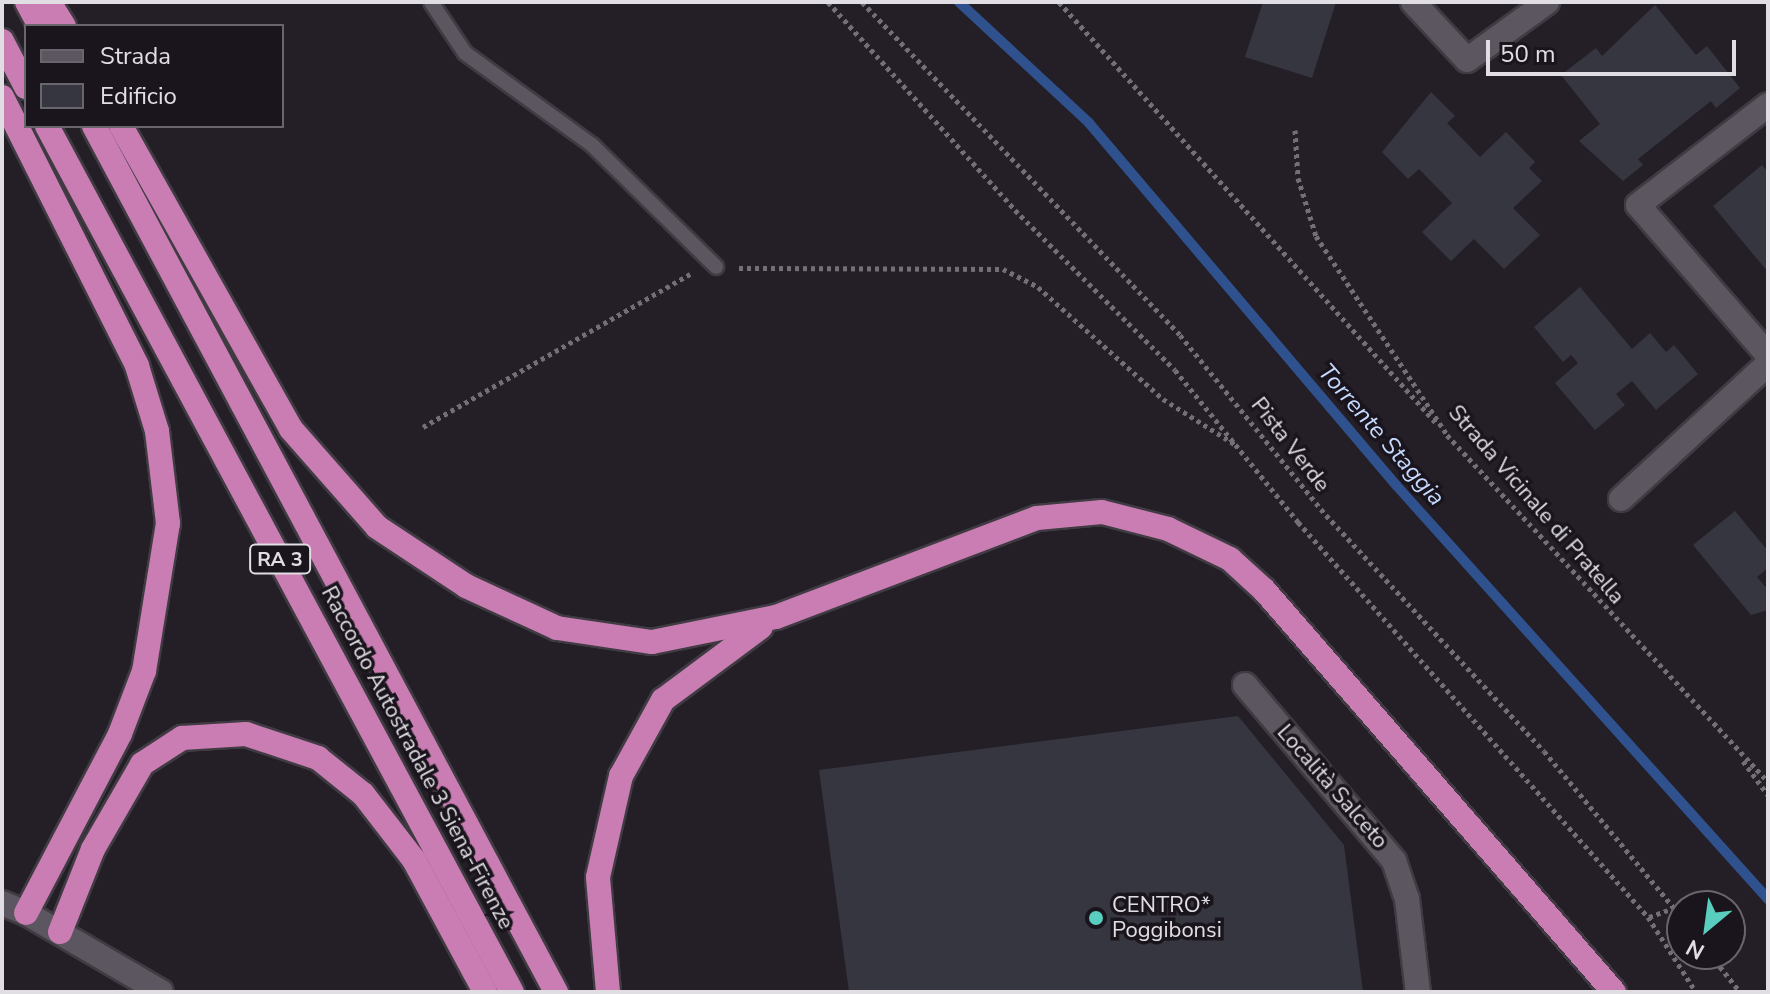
<!DOCTYPE html>
<meta charset="utf-8">
<style>
body{margin:0}
#map{position:relative;width:1770px;height:994px;overflow:hidden;background:#241f27;font-family:"Nunito Sans",sans-serif}
div>[style]{position:absolute}
[style*='--x']{left:calc(var(--x)*1px);top:calc(var(--y)*1px);width:calc(var(--w)*1px);rotate:calc(var(--a)*1deg)}
.stream>*{height:10px;margin:-5px;padding:0 5px;transform-origin:5px;border-radius:5px;background:#2f518d}
.building>*{inset:0;background:#363640}
.path>*{height:5px;margin-top:-2.5px;transform-origin:0;background:repeating-linear-gradient(90deg,#736f76 0 4px,transparent 0 8px)}
.roads{filter:drop-shadow(2px 0 #403b43) drop-shadow(-2px 0 #403b43) drop-shadow(0 2px #403b43) drop-shadow(0 -2px #403b43)}
.service>*{height:14px;margin:-7px;padding:0 7px;transform-origin:7px;border-radius:7px;background:#5c5660}
.minor>*{height:24px;margin:-12px;padding:0 12px;transform-origin:12px;border-radius:12px;background:#5c5660}
.secondary>*{height:24px;margin:-12px;padding:0 12px;transform-origin:12px;border-radius:12px;background:#5c5660}
.motorway>*{height:24px;margin:-12px;padding:0 12px;transform-origin:12px;border-radius:12px;background:#c97db2}
.dots>*{width:22px;height:22px;translate:-50% -50%;box-sizing:border-box;border:4px solid #1a151d;border-radius:50%}
span{translate:-50% -50%;white-space:nowrap;text-align:center;line-height:1.15;-webkit-text-stroke:7px #1a151d;paint-order:stroke}
.shield-label span{padding:2px 6px;background:#1a151d;border:2px solid;border-radius:6px;-webkit-text-stroke-width:0}
.shield-label{font-size:20px;color:#e0dde3;font-weight:700}
.street-label{font-size:22px;color:#e0dde3}
.poi-label{font-size:22px;color:#e0dde3}
.left{translate:0 -50%;text-align:left}
.water-label{font-size:24px;color:#c5dafe;font-style:italic}
.frame{position:absolute;inset:0;border:4px solid #e0dde3;pointer-events:none}
.legend{position:absolute;left:24px;top:24px;width:260px;height:104px;box-sizing:border-box;background:#1a151d;border:2px solid #69656c;margin:0;padding:10px 14px;list-style:none;font-size:24px;color:#e0dde3}
.legend li{display:flex;align-items:center;gap:16px;height:40px}
.legend b{width:40px;border:2px solid #69656c}
.north{position:absolute;left:1666px;top:890px;width:80px;height:80px;box-sizing:border-box;background:#1a151d;border:2px solid #69656c;border-radius:50%;rotate:209deg;font-size:22px;font-weight:700;line-height:32px;text-align:center;color:#e0dde3}
.north::after{content:'';display:block;margin:auto;width:28px;height:36px;background:#59cebe;clip-path:polygon(50% 0,100% 100%,50% 72%,0 100%)}
.scale{position:absolute;left:1486px;top:40px;width:250px;height:36px;box-sizing:border-box;border:4px solid #e0dde3;border-top:0;padding-left:10px;font-size:24px;line-height:28px;white-space:nowrap;color:#e0dde3;-webkit-text-stroke:6px #1a151d;paint-order:stroke}
</style>
<div id="map">
<div class="stream">
<i style="--x:959;--y:2;--w:178;--a:42.9"></i>
<i style="--x:1089;--y:123;--w:475;--a:49.7"></i>
<i style="--x:1396;--y:485;--w:557;--a:48.06"></i>
</div>
<div class="building">
<i style="clip-path:polygon(1263px 2px,1336px 2px,1312px 78px,1245px 57px)"></i>
<i style="clip-path:polygon(1655px 5px,1696px 55px,1707px 46px,1740px 88px,1716px 108px,1711px 101px,1638px 159px,1643px 165px,1623px 181px,1579px 141px,1600px 124px,1561px 75px,1596px 48px,1602px 56px)"></i>
<i style="clip-path:polygon(1431px 92px,1455px 116px,1447px 123px,1480px 157px,1506px 132px,1535px 162px,1529px 168px,1542px 181px,1513px 208px,1540px 235px,1504px 269px,1474px 239px,1451px 261px,1422px 232px,1452px 203px,1419px 169px,1408px 179px,1382px 152px)"></i>
<i style="clip-path:polygon(1762px 165px,1768px 172px,1768px 272px,1713px 206px)"></i>
<i style="clip-path:polygon(1580px 287px,1632px 349px,1650px 333px,1666px 352px,1674px 345px,1698px 374px,1656px 410px,1632px 381px,1616px 394px,1625px 405px,1595px 430px,1555px 383px,1578px 363px,1571px 355px,1563px 362px,1534px 327px)"></i>
<i style="clip-path:polygon(1735px 511px,1768px 551px,1768px 568px,1757px 577px,1768px 590px,1768px 610px,1751px 615px,1693px 545px)"></i>
<i style="clip-path:polygon(1238px 716px,1344px 845px,1363px 992px,849px 992px,819px 770px)"></i>
</div>
<div class="path">
<i style="--x:828;--y:2;--w:280;--a:48"></i>
<i style="--x:1015;--y:210;--w:226;--a:45"></i>
<i style="--x:1175;--y:370;--w:196;--a:51"></i>
<i style="--x:1298;--y:522;--w:528;--a:48.46"></i>
<i style="--x:1648;--y:917;--w:89;--a:57.4"></i>
<i style="--x:862;--y:2;--w:460;--a:46.3"></i>
<i style="--x:1180;--y:335;--w:232;--a:51"></i>
<i style="--x:1326;--y:515;--w:321;--a:47.3"></i>
<i style="--x:1544;--y:751;--w:217;--a:50.4"></i>
<i style="--x:1059;--y:2;--w:567;--a:48.15"></i>
<i style="--x:1295;--y:130;--w:48;--a:86.4"></i>
<i style="--x:1298;--y:178;--w:61;--a:72.8"></i>
<i style="--x:1316;--y:236;--w:238;--a:56.6"></i>
<i style="--x:1447;--y:435;--w:473;--a:47.2"></i>
<i style="--x:739;--y:268;--w:264;--a:0.2"></i>
<i style="--x:1003;--y:269;--w:39;--a:27"></i>
<i style="--x:1038;--y:287;--w:168;--a:41.9"></i>
<i style="--x:1163;--y:399;--w:86;--a:32.2"></i>
<i style="--x:423;--y:427;--w:308;--a:-29.8"></i>
<i style="--x:1743;--y:761;--w:42;--a:53.7"></i>
<i style="--x:1649;--y:917;--w:27;--a:-20"></i>
<i style="--x:1710;--y:954;--w:48;--a:51.7"></i>
</div>
<div class="roads">
<div class="service">
<i style="--x:431;--y:2;--w:61;--a:56.3"></i>
<i style="--x:465;--y:53;--w:157;--a:35.9"></i>
<i style="--x:592;--y:145;--w:174;--a:44.5"></i>
</div>
<div class="minor">
<i style="--x:1413;--y:2;--w:79;--a:47"></i>
<i style="--x:1467;--y:60;--w:99;--a:-35.9"></i>
<i style="--x:1768;--y:105;--w:164;--a:142.4"></i>
<i style="--x:1638;--y:205;--w:198;--a:49.1"></i>
<i style="--x:1621;--y:499;--w:200;--a:-42.6"></i>
<i style="--x:1245;--y:685;--w:231;--a:49.7"></i>
<i style="--x:1394;--y:861;--w:40;--a:71.1"></i>
<i style="--x:1407;--y:899;--w:94;--a:83.3"></i>
<i style="--x:2;--y:903;--w:26;--a:23"></i>
</div>
<div class="secondary">
<i style="--x:26;--y:913;--w:156;--a:30.3"></i>
</div>
<div class="motorway">
<i style="--x:27;--y:2;--w:27;--a:62"></i>
<i style="--x:49;--y:2;--w:28;--a:58"></i>
<i style="--x:2;--y:41;--w:52;--a:62.4"></i>
<i style="--x:2;--y:97;--w:301;--a:63.3"></i>
<i style="--x:137;--y:366;--w:68;--a:72.9"></i>
<i style="--x:157;--y:431;--w:93;--a:83.2"></i>
<i style="--x:168;--y:523;--w:150;--a:99.2"></i>
<i style="--x:144;--y:671;--w:67;--a:110.9"></i>
<i style="--x:120;--y:734;--w:202;--a:117.7"></i>
<i style="--x:47;--y:126;--w:983;--a:61.77"></i>
<i style="--x:94;--y:126;--w:982;--a:61.92"></i>
<i style="--x:121;--y:126;--w:347;--a:60.7"></i>
<i style="--x:291;--y:429;--w:130;--a:48.7"></i>
<i style="--x:377;--y:527;--w:107;--a:33.5"></i>
<i style="--x:466;--y:586;--w:100;--a:24.8"></i>
<i style="--x:557;--y:628;--w:96;--a:8.4"></i>
<i style="--x:652;--y:642;--w:126;--a:-11.4"></i>
<i style="--x:776;--y:617;--w:279;--a:-20.8"></i>
<i style="--x:1037;--y:518;--w:65;--a:-5.3"></i>
<i style="--x:1102;--y:512;--w:68;--a:14.4"></i>
<i style="--x:1168;--y:529;--w:69;--a:25.8"></i>
<i style="--x:1230;--y:559;--w:46;--a:42.4"></i>
<i style="--x:1264;--y:590;--w:533;--a:48.96"></i>
<i style="--x:60;--y:932;--w:89;--a:-68.3"></i>
<i style="--x:93;--y:849;--w:98;--a:-60"></i>
<i style="--x:142;--y:764;--w:48;--a:-33"></i>
<i style="--x:182;--y:738;--w:64;--a:-3.6"></i>
<i style="--x:246;--y:734;--w:76;--a:18.4"></i>
<i style="--x:318;--y:758;--w:58;--a:38.7"></i>
<i style="--x:363;--y:794;--w:83;--a:52.3"></i>
<i style="--x:414;--y:860;--w:150;--a:61.7"></i>
<i style="--x:608;--y:992;--w:115;--a:-95"></i>
<i style="--x:598;--y:877;--w:104;--a:-77.2"></i>
<i style="--x:621;--y:776;--w:87;--a:-61.1"></i>
<i style="--x:663;--y:700;--w:122;--a:-36.7"></i>
</div>
</div>
<div class="dots">
<i style="left:1096px;top:918px;background:#59cebe"></i>
</div>
<div class="shield-label">
<span style="left:280px;top:559px">RA 3</span>
</div>
<div class="street-label">
<span style="left:1290px;top:445px;rotate:52deg">Pista Verde</span>
<span style="left:1536px;top:505px;rotate:49deg">Strada Vicinale di Pratella</span>
<span style="left:417px;top:758px;rotate:62deg">Raccordo Autostradale 3 Siena-Firenze</span>
<span style="left:1332px;top:787px;rotate:49deg">Località Salceto</span>
</div>
<div class="poi-label">
<span class="left" style="left:1112px;top:918px">CENTRO*<br>Poggibonsi</span>
</div>
<div class="water-label">
<span style="left:1381px;top:435px;rotate:49deg">Torrente Staggia</span>
</div>
<div class="frame"></div>
<ul class="legend">
<li><b style="height:10px;background:#5c5660"></b>Strada</li>
<li><b style="height:22px;background:#363640"></b>Edificio</li>
</ul>
<div class="north">N</div>
<div class="scale">50 m</div>
</div>
